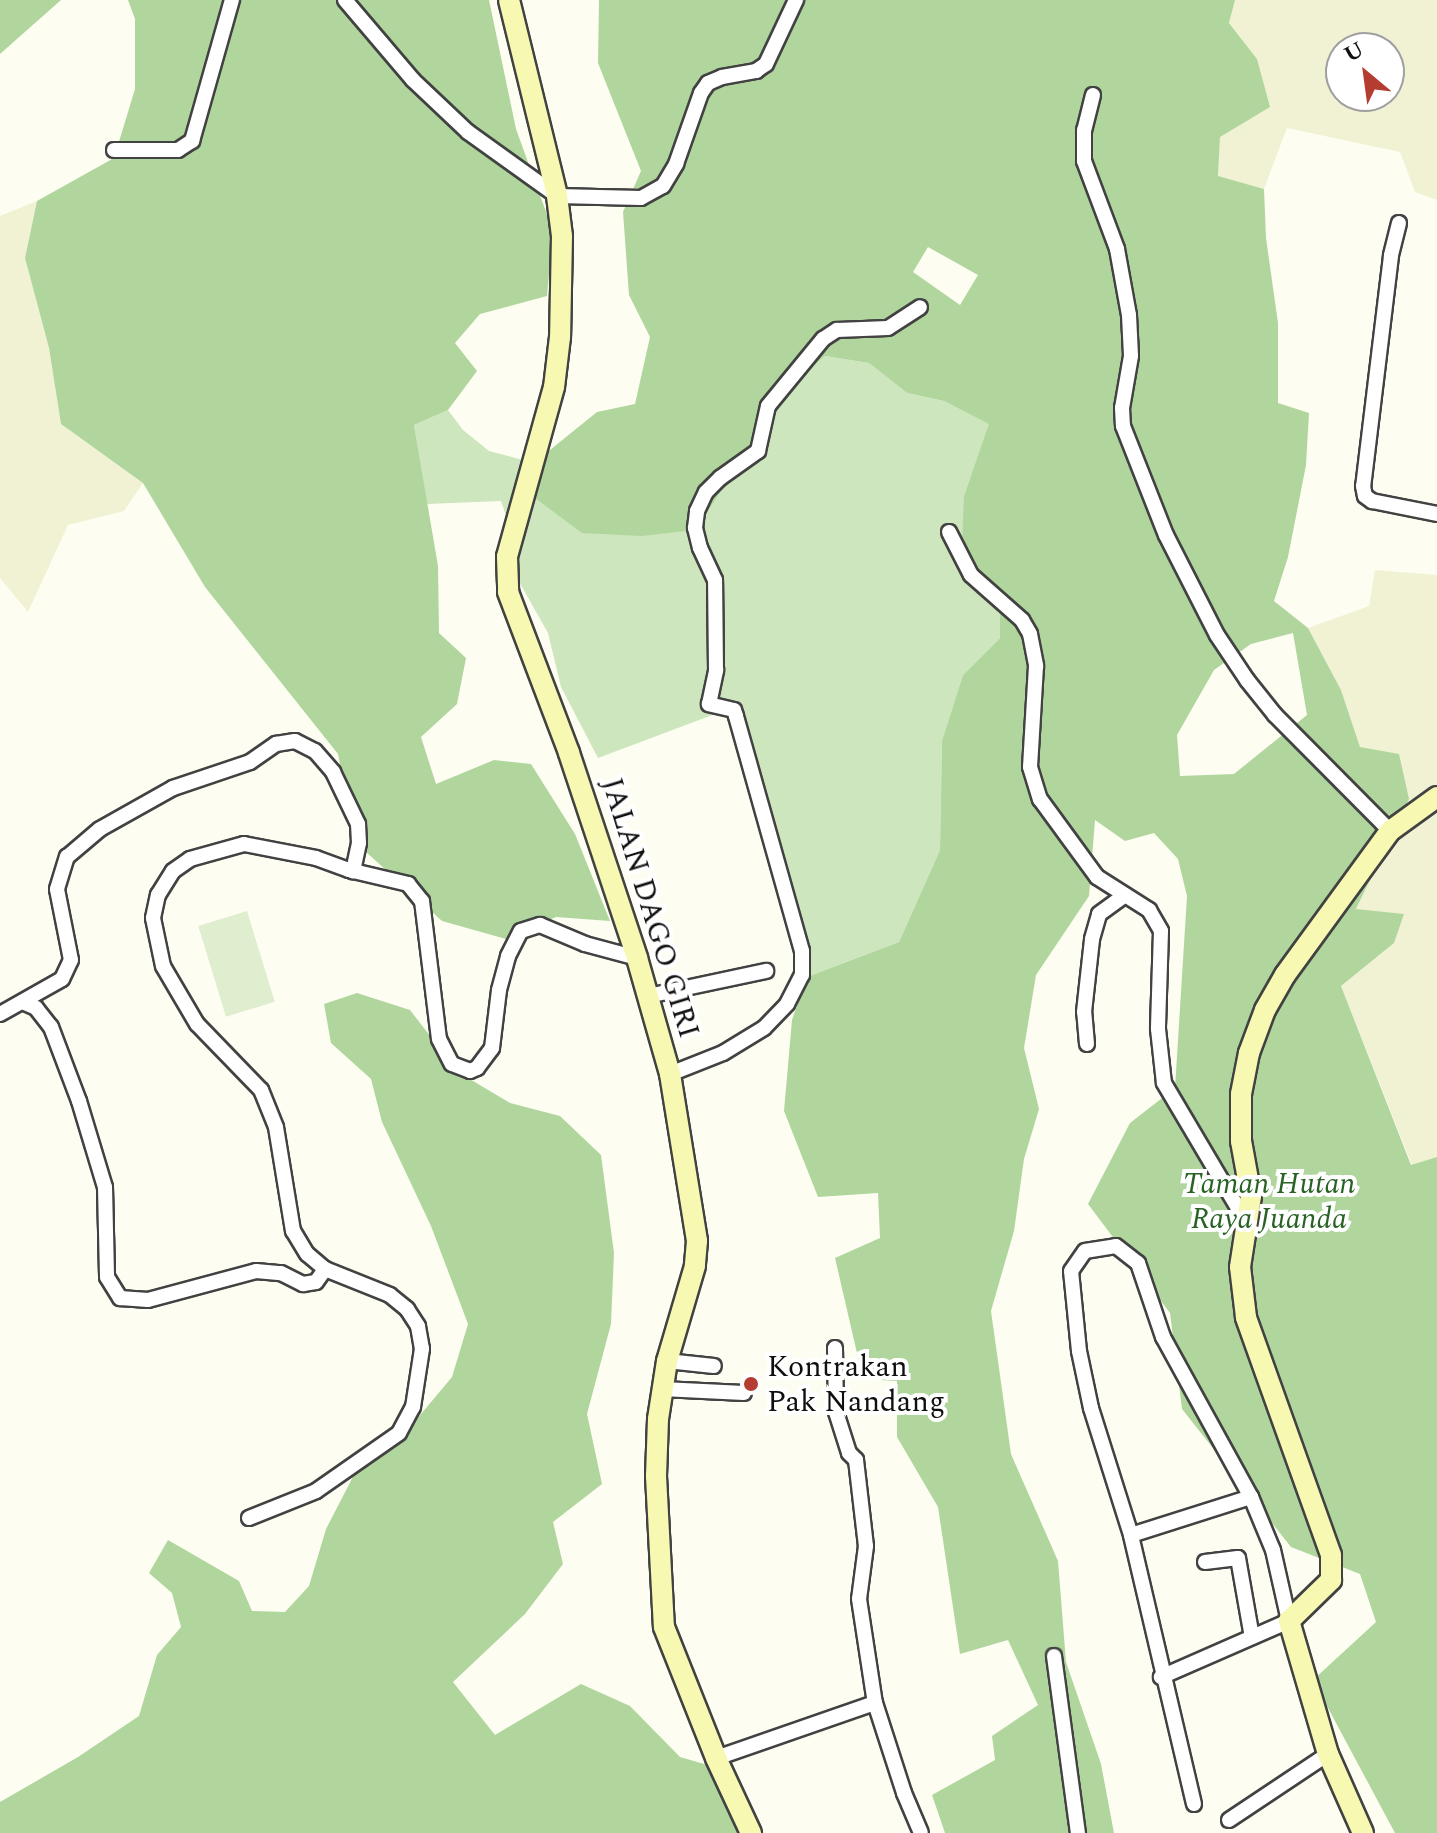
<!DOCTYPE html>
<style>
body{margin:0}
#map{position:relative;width:1437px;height:1833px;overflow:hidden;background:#fefdf2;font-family:Spectral,serif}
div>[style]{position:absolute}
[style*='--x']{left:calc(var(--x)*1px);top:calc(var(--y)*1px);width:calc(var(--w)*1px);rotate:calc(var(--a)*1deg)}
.farmland>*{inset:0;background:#f1f2d3}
.green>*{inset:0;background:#cde6bd}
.forest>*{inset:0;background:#b0d69e}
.pitch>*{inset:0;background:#dfeece;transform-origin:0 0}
.roads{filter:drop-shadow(2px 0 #424242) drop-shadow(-2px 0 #424242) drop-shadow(0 2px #424242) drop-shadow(0 -2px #424242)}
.street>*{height:14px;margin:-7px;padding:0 7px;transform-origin:7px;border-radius:7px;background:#fff}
.secondary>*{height:20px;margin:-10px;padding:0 10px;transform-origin:10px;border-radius:10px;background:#f7f9b2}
.dots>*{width:22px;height:22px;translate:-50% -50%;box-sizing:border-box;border:4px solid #fff;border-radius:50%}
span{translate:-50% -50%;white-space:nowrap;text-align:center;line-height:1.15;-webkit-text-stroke:8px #fff;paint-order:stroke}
.street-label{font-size:30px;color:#0f0f0f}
.park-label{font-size:30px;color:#286224;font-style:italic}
.poi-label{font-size:30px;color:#0f0f0f}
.left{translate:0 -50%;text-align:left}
.north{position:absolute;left:1325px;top:32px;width:80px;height:80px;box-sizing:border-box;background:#fff;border:2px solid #9f9f9f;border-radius:50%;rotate:331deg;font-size:22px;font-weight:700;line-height:32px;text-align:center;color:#0f0f0f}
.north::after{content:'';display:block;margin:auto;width:28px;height:36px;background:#b53c31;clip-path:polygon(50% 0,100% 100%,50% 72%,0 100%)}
</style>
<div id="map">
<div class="farmland">
<i style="clip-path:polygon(evenodd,1235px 0,1437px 0,1437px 200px,1415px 192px,1400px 152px,1287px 128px,1264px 189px,1218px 177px,1220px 137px,1257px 59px,1229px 23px,1235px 0,1341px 48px,1389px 48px,1389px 96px,1341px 96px,1341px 48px)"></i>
<i style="clip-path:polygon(37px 201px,25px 258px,49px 348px,61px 424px,143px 483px,124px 511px,68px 525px,28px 612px,0 578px,0 216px)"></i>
<i style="clip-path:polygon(1375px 570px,1437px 575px,1437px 1157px,1412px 1165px,1341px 986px,1394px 943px,1403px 914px,1356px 910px,1384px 848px,1360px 747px,1341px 690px,1308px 628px,1369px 606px)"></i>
</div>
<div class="green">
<i style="clip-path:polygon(825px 356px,869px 363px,907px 393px,944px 401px,990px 424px,964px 496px,1000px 606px,1000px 638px,963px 675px,942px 742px,940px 850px,899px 942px,807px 977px,739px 705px,598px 758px,561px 687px,548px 633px,513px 571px,512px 533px,501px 501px,427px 504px,414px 425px,448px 410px,463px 430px,489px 451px,523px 460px,545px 454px,742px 458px,792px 384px)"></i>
</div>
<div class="forest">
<i style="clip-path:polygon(0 0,61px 0,0 54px)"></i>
<i style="clip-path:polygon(128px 0,489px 0,516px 129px,553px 231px,547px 296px,480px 314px,455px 343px,477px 371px,448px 410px,414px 425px,438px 566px,439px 633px,466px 658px,457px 704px,421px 737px,436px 784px,494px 760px,531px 764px,575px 834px,610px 921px,556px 917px,506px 939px,442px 921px,354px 841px,338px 754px,205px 587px,143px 483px,61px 424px,49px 348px,25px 258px,37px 201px,114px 158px,135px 89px,135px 19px)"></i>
<i style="clip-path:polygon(evenodd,599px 0,1235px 0,1229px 23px,1257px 59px,1270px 107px,1220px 137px,1218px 176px,1264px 189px,1266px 238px,1278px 323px,1278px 403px,1309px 413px,1306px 465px,1288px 557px,1274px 601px,1308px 628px,1341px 690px,1360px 747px,1399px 754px,1409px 799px,1356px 909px,1404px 914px,1394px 943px,1341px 986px,1411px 1165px,1437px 1157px,1437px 1833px,1395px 1833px,1313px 1680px,1376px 1622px,1360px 1574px,1291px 1547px,1182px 1409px,1170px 1313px,1088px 1204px,1130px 1123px,1175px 1088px,1187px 896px,1178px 859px,1154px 833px,1125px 841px,1095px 820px,1089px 896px,1036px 975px,1024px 1048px,1039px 1109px,1024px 1159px,1014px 1231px,991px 1311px,1011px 1454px,1058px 1561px,1066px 1662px,1101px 1764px,1114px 1833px,945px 1833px,932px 1795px,995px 1760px,992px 1736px,1038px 1705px,1008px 1640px,960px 1654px,938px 1507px,897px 1437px,897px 1381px,863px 1379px,835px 1258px,880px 1238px,878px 1193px,818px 1197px,784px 1111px,792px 1020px,807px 977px,899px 942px,940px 850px,942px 741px,963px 675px,1000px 638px,1000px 606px,961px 568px,964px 496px,989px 424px,944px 401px,907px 393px,869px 363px,825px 356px,792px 384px,695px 530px,641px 536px,582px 533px,535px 498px,545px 454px,597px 412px,635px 404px,650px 337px,629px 295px,623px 212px,641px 171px,598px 63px,599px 0,928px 247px,978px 275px,960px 305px,913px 272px,928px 247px,599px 0,1293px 633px,1307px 715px,1234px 774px,1180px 776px,1177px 735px,1214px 670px,1251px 644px,1293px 633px)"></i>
<i style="clip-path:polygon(357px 993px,410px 1010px,458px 1072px,510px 1103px,560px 1116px,601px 1155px,614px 1253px,611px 1324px,587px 1414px,602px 1484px,553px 1522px,563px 1564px,525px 1614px,453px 1682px,495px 1735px,581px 1684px,630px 1706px,680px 1757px,718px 1768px,749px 1833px,0 1833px,0 1802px,78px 1757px,139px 1716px,157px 1655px,181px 1627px,172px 1593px,149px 1573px,168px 1540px,239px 1581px,252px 1611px,285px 1612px,309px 1586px,326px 1529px,358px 1467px,416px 1420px,452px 1377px,468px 1324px,431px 1226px,382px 1122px,371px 1079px,331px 1043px,324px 1004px)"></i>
</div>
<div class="pitch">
<i style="left:247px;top:911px;width:95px;height:51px;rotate:73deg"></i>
</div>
<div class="roads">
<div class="street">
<i style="--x:345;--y:0;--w:105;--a:49.6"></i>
<i style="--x:413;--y:80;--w:76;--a:43.4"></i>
<i style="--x:468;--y:132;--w:110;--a:35.7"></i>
<i style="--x:557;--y:196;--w:84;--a:1.4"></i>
<i style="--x:641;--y:198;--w:25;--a:-29"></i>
<i style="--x:663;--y:186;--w:26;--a:-59"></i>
<i style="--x:676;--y:164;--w:75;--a:-70.6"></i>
<i style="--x:701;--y:93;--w:12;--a:-55"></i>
<i style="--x:708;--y:83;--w:15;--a:-23"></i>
<i style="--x:722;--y:77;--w:35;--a:-10"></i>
<i style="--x:756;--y:71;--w:12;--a:-35"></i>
<i style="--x:766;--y:64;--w:71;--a:-64.9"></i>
<i style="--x:1093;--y:95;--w:36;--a:104"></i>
<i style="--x:1084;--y:130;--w:31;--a:90"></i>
<i style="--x:1084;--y:161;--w:94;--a:69.4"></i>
<i style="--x:1117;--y:249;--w:67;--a:79.7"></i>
<i style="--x:1129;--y:315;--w:41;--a:87.2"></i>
<i style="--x:1131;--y:356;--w:53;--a:99.8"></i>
<i style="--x:1122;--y:408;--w:18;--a:87"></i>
<i style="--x:1123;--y:426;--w:117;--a:68.5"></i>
<i style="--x:1166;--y:535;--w:112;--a:63"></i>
<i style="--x:1217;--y:635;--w:54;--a:56.3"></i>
<i style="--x:1247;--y:680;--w:45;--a:51.3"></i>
<i style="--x:1275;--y:715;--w:163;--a:45.2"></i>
<i style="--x:114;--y:150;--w:64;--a:0"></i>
<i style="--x:178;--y:150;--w:17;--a:-33"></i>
<i style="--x:192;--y:141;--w:147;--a:-74.2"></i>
<i style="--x:1399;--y:223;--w:34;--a:104"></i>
<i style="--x:1391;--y:256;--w:232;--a:96.9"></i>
<i style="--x:1363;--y:486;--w:10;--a:79"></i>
<i style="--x:1365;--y:496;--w:9;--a:36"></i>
<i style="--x:1372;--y:501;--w:66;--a:11.3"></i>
<i style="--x:949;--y:532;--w:48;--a:62.9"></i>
<i style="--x:971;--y:575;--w:68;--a:41.4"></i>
<i style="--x:1022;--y:620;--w:16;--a:60"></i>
<i style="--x:1030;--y:634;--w:33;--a:79"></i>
<i style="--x:1036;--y:666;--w:101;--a:93.4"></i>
<i style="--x:1030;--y:767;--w:34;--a:73"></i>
<i style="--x:1040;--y:799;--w:97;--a:53.8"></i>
<i style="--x:1097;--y:877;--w:62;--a:32.4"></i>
<i style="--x:1149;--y:910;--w:24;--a:60"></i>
<i style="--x:1161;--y:931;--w:98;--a:91.8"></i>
<i style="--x:1158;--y:1029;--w:54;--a:83.7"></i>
<i style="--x:1164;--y:1083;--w:165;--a:59.4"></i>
<i style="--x:648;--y:996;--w:121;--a:-12"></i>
<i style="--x:25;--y:1003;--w:12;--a:24"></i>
<i style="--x:36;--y:1008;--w:24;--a:52"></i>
<i style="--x:51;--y:1027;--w:79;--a:69.3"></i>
<i style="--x:79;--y:1101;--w:90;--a:73.2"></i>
<i style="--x:105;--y:1187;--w:90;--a:88.7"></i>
<i style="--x:107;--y:1277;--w:25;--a:58"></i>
<i style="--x:120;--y:1298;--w:28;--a:4"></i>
<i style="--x:148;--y:1300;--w:112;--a:-15"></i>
<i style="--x:256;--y:1271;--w:25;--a:5"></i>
<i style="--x:281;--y:1273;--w:25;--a:27"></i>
<i style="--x:303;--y:1284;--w:13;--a:-9"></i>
<i style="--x:316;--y:1282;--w:16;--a:-55"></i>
<i style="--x:0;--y:1014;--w:71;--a:-29.4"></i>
<i style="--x:62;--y:979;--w:21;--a:-65"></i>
<i style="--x:71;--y:960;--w:72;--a:-101.2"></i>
<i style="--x:57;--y:889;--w:34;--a:-73"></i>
<i style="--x:67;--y:857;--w:43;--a:-40.3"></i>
<i style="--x:100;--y:829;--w:84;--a:-29.3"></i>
<i style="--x:173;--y:788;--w:81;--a:-18.7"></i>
<i style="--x:250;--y:762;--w:32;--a:-35"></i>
<i style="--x:276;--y:744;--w:19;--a:-9"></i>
<i style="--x:295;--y:741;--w:22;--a:27"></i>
<i style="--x:315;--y:751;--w:28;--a:49"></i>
<i style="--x:333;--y:772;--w:58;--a:64.3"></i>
<i style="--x:358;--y:824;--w:19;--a:87"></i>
<i style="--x:359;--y:843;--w:29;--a:102"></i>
<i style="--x:1087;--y:1044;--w:32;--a:-95"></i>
<i style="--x:1084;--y:1012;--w:73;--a:-83.7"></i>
<i style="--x:1092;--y:939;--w:26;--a:-74"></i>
<i style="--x:1099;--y:914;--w:31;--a:-36"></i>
<i style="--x:670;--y:1074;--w:57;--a:-21.6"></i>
<i style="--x:723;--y:1053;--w:48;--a:-31.4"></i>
<i style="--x:764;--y:1028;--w:33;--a:-46"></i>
<i style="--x:787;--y:1004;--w:33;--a:-63"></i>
<i style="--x:802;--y:975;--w:24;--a:-90"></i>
<i style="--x:802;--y:951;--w:244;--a:-105.7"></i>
<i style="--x:736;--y:716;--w:6;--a:-108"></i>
<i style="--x:734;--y:710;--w:26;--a:-167"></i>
<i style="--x:709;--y:704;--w:35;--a:-78"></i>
<i style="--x:716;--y:670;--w:90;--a:-90.6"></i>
<i style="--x:715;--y:580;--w:35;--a:-115"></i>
<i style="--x:700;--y:548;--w:21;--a:-104"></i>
<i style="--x:695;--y:528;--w:17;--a:-83"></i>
<i style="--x:697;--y:511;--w:21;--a:-65"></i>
<i style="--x:706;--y:492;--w:20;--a:-45"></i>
<i style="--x:720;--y:478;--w:47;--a:-35.4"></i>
<i style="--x:758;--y:451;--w:46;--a:-77.5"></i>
<i style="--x:768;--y:406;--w:87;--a:-50.6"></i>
<i style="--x:823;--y:339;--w:17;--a:-33"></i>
<i style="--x:837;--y:330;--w:51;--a:-2.2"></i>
<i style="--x:888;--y:328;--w:38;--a:-33"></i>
<i style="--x:835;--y:1348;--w:64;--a:89.1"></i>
<i style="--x:836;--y:1412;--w:43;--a:72.4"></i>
<i style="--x:849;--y:1453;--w:10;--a:45"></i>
<i style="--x:856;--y:1460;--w:87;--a:83.4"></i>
<i style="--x:866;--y:1546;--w:53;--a:97.5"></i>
<i style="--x:859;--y:1599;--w:105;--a:81.3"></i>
<i style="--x:875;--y:1703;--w:95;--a:72.1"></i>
<i style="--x:904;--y:1793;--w:43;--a:67"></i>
<i style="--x:667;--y:1361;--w:47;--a:6.1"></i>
<i style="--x:662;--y:1389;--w:82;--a:2.8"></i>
<i style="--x:249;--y:1518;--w:72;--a:-21.9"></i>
<i style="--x:316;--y:1491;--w:101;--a:-34.9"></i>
<i style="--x:399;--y:1433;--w:30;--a:-62"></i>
<i style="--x:413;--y:1407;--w:59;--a:-81.2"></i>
<i style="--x:422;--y:1349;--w:23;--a:-100"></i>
<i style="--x:418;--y:1326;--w:20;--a:-123"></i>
<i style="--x:407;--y:1309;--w:22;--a:-141"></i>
<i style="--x:390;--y:1295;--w:70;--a:-158.2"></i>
<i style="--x:325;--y:1269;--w:23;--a:-140"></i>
<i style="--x:307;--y:1254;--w:27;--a:-121"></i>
<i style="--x:293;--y:1231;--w:105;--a:-99.3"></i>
<i style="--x:276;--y:1127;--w:40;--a:-112"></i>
<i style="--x:261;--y:1090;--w:92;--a:-134.1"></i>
<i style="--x:197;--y:1024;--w:67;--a:-120.4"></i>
<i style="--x:163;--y:966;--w:49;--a:-101.8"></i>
<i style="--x:153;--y:918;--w:24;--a:-78"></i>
<i style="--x:158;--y:895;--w:28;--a:-58"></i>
<i style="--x:173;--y:871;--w:21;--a:-35"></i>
<i style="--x:190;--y:859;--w:56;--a:-15.5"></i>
<i style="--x:244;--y:844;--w:73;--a:11"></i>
<i style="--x:316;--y:858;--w:35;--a:20"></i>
<i style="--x:349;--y:870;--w:61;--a:13.3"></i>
<i style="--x:408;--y:884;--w:22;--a:51"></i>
<i style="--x:422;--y:901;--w:139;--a:83"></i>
<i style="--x:439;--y:1039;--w:28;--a:63"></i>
<i style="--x:452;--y:1064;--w:19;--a:21"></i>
<i style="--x:470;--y:1071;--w:8;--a:-23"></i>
<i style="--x:477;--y:1068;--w:25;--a:-53"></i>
<i style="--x:492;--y:1048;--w:58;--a:-83.1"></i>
<i style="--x:499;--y:990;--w:35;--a:-75"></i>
<i style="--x:508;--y:956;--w:28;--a:-63"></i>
<i style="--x:521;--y:931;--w:20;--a:-18"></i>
<i style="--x:540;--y:925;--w:49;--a:22.9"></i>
<i style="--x:585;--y:944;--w:54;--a:15.1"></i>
<i style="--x:1131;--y:1535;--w:126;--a:-17.6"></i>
<i style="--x:1251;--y:1497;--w:57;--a:67.5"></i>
<i style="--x:1273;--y:1550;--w:73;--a:77.3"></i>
<i style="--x:1289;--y:1621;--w:140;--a:156.4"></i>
<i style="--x:1205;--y:1562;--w:33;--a:-7"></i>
<i style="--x:1238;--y:1558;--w:80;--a:80"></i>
<i style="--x:1054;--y:1656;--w:179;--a:82.3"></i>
<i style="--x:716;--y:1758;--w:168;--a:-19.1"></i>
<i style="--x:1194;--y:1804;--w:276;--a:-103.2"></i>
<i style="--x:1131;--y:1535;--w:133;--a:-107.5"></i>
<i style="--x:1091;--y:1408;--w:58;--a:-101.9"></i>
<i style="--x:1079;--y:1351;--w:80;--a:-95.7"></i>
<i style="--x:1071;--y:1271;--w:24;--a:-55"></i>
<i style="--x:1085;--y:1251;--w:31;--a:-9"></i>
<i style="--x:1116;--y:1246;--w:28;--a:38"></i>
<i style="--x:1138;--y:1263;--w:78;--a:71.3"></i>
<i style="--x:1163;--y:1337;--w:183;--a:61.2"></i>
<i style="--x:1229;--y:1820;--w:119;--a:-33.7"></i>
</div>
<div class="secondary">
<i style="--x:509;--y:0;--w:202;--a:76.2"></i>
<i style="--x:557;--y:196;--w:40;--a:82.9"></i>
<i style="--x:562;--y:236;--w:101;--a:91.1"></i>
<i style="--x:560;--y:337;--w:50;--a:96.8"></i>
<i style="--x:554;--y:387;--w:176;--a:105.5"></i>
<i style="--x:507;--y:557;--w:35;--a:88"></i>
<i style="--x:508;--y:592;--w:172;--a:69.2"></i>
<i style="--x:569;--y:753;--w:216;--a:71.6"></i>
<i style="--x:637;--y:958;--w:121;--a:74.1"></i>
<i style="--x:670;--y:1074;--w:169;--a:80.8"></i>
<i style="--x:697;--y:1241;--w:25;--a:95"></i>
<i style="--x:695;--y:1266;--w:99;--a:106.4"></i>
<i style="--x:667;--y:1361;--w:59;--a:98.8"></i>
<i style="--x:658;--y:1419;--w:57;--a:92"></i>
<i style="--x:656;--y:1476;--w:151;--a:87"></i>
<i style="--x:664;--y:1627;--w:141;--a:68.3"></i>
<i style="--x:716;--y:1758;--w:83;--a:65"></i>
<i style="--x:1363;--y:1833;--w:86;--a:-113.9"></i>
<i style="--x:1328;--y:1754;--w:139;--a:-106.3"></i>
<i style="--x:1289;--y:1621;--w:59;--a:-44.3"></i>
<i style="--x:1331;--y:1580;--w:25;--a:-90"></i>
<i style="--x:1331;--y:1555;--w:253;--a:-109.7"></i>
<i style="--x:1246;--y:1317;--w:50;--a:-96.8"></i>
<i style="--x:1240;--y:1267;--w:72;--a:-81.2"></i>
<i style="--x:1251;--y:1196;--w:56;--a:-100.3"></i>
<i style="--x:1241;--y:1141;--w:47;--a:-90"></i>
<i style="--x:1241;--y:1094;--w:42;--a:-79"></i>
<i style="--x:1249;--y:1053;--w:46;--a:-69.6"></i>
<i style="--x:1265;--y:1010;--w:40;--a:-60.3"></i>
<i style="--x:1285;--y:975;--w:178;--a:-53.9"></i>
<i style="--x:1390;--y:831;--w:58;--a:-35.9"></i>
</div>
</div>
<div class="dots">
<i style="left:751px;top:1384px;background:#b53c31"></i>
</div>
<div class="street-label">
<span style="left:650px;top:908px;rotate:73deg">JALAN DAGO GIRI</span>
</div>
<div class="park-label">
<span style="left:1269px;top:1201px">Taman Hutan<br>Raya Juanda</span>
</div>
<div class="poi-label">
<span class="left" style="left:767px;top:1384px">Kontrakan<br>Pak Nandang</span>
</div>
<div class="north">U</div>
</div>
